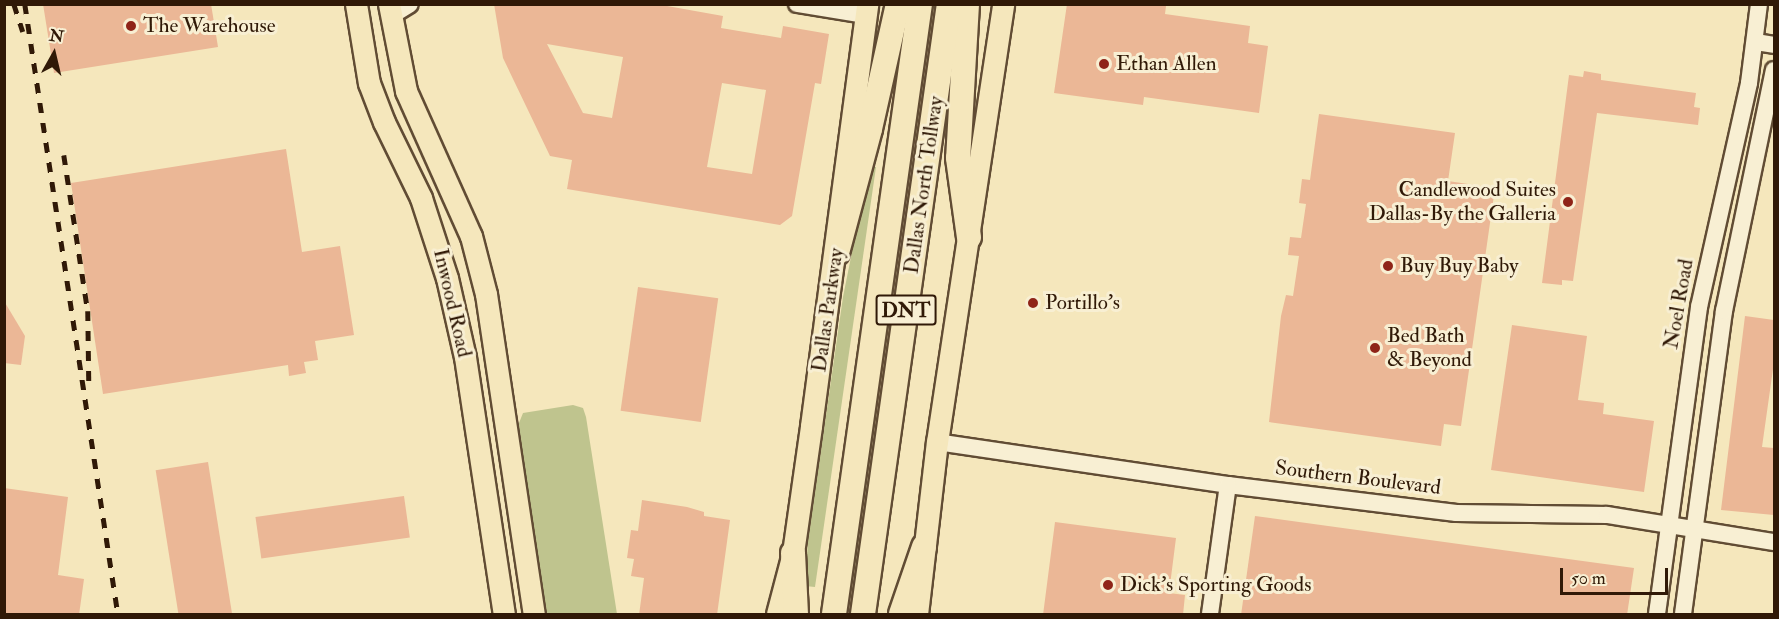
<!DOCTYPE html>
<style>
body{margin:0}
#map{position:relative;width:1779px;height:619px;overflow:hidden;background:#f5e7bc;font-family:"IM FELL Double Pica",serif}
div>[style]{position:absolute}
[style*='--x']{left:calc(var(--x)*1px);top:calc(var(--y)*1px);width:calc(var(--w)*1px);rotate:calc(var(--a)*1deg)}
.green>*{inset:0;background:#bfc48e}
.building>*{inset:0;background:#ebb796;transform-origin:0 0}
.roads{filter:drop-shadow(2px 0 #614c34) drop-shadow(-2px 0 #614c34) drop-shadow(0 2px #614c34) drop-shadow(0 -2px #614c34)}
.minor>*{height:16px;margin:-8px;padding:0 8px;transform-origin:8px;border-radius:8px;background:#f8efd3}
.major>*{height:21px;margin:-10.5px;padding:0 10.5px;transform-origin:10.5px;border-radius:10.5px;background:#f5e7bc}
.highway>*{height:24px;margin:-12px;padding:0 12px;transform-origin:12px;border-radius:12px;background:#f5e7bc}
.rail>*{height:4.5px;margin-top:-2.25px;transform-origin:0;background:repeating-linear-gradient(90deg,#301907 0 10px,transparent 0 20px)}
.dots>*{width:16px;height:16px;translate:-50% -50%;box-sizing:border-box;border:3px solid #f8efd3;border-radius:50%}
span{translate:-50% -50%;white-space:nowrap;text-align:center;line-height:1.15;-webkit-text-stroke:6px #f8efd3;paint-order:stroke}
.shield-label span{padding:2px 4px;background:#f8efd3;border:2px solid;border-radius:4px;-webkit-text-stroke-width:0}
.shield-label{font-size:20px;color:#301907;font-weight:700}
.poi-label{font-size:21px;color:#301907}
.left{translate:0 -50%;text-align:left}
.right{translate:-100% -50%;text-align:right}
.street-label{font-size:21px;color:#301907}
.frame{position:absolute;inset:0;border:6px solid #301907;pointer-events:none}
.north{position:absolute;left:24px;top:24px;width:60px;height:60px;-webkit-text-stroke:4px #f8efd3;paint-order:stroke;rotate:8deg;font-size:16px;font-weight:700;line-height:24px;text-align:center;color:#301907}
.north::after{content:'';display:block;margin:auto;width:21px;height:27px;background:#301907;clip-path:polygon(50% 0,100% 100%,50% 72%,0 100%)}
.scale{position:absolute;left:1560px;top:568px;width:108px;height:27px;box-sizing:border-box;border:3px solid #301907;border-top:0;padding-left:8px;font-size:18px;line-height:21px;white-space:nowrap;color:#301907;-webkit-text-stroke:4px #f8efd3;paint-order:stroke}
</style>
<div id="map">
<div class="green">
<i style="clip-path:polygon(869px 167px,876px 167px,815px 587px,805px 586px,808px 541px,843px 297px)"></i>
<i style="clip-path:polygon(573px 405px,583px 408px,586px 417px,617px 614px,547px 614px,517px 428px,523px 413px)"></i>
</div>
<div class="building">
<i style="clip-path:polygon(43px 4px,211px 4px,218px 47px,54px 73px)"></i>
<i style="clip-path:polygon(evenodd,494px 4px,656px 4px,723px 16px,721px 28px,781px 38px,783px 26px,829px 34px,821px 84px,815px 83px,792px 216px,780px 225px,567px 189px,572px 160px,550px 156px,503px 58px,494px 4px,547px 44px,623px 57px,612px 118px,583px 113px,547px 44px,494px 4px,722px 83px,766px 90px,752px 174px,707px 167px,722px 83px)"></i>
<i style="clip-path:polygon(1067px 4px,1153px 4px,1166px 6px,1165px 14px,1250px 26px,1248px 43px,1268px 46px,1259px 113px,1144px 97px,1143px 105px,1054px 93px)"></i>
<i style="clip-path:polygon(1584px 71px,1601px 74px,1601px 80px,1696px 93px,1694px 107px,1700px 108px,1698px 125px,1597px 113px,1573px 281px,1562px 280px,1562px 285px,1542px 283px,1569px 75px,1583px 77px)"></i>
<i style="clip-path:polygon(1319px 114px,1455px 133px,1448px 181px,1495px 188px,1461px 426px,1444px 424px,1441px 446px,1269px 422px,1281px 316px,1286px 295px,1293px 296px,1299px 256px,1288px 255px,1290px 237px,1301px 238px,1306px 204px,1299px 203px,1302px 179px,1310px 180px)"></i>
<i style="clip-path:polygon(286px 149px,302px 252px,340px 246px,354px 335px,315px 341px,318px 360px,304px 362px,306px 373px,289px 376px,288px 365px,103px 394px,71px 183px)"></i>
<i style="left:638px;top:287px;width:81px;height:125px;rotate:8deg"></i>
<i style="clip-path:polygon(4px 301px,25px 336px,21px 365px,4px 363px)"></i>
<i style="clip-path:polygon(1745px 316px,1774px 320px,1774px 362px,1762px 447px,1774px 448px,1774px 515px,1721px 510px)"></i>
<i style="clip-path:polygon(1512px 325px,1587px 336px,1578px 400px,1604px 403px,1603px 414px,1654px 421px,1644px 492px,1491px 470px)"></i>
<i style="left:208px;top:462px;width:155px;height:53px;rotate:81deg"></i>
<i style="clip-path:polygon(4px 488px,68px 497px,58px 575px,84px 579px,79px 615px,4px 615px)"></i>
<i style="left:404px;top:496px;width:42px;height:150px;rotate:82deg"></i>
<i style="clip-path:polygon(642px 500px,687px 507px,704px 512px,704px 516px,730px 520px,717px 615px,639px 615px,644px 578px,631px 576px,634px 559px,627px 558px,631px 530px,638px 531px)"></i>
<i style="clip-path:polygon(1255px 516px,1634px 568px,1627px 615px,1241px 615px)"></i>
<i style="clip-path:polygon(1055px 522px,1176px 538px,1169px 593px,1185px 595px,1183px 615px,1043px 615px)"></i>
</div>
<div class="roads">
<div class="minor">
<i style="--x:797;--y:4;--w:69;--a:9.2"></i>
<i style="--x:391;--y:16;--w:22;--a:-32"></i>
<i style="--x:1756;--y:42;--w:18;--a:9"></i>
<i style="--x:937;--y:442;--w:294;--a:8.4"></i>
<i style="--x:1228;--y:485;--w:230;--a:7"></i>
<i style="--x:1456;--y:513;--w:151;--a:0.8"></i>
<i style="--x:1607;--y:515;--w:169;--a:9.2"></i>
<i style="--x:1210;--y:614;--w:130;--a:-82.1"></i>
<i style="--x:1657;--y:614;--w:310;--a:-82.2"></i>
<i style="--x:1699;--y:307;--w:230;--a:-77.4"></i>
<i style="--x:1749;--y:83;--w:80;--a:-82.8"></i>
<i style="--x:1683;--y:614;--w:306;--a:-82.3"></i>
<i style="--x:1724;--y:311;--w:246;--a:-78.3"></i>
</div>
<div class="major">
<i style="--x:356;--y:4;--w:80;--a:80.7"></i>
<i style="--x:369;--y:83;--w:42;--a:69"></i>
<i style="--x:384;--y:122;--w:85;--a:64"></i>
<i style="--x:421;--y:198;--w:84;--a:72"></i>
<i style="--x:447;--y:278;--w:81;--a:77.2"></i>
<i style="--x:465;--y:357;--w:260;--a:81.4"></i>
<i style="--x:389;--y:4;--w:89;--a:78.9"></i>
<i style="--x:406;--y:91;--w:159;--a:65.9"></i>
<i style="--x:471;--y:236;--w:60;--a:75.5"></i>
<i style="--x:486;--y:294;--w:324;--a:81.5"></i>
<i style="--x:777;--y:614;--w:63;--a:-75.3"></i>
<i style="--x:793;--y:553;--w:128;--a:-81.9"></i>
<i style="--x:811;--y:426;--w:426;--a:-82.4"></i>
<i style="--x:917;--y:614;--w:173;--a:-83.4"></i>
<i style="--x:937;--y:442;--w:443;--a:-81.4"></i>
</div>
<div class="highway">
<i style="--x:967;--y:4;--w:154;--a:93.3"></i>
<i style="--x:958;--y:158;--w:80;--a:82.1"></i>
<i style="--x:837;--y:253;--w:128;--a:-75.1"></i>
<i style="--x:870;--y:129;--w:128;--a:-77.4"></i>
<i style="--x:793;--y:553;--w:61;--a:87.2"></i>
<i style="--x:834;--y:614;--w:616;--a:-81.98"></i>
<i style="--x:863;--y:614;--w:616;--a:-81.98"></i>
<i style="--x:901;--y:614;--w:71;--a:-71.1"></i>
</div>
</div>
<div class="rail">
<i style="--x:14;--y:4;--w:29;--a:72"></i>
<i style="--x:25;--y:4;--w:617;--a:81.33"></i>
<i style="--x:64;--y:155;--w:158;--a:81.3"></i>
<i style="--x:88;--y:311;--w:73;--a:89.2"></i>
</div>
<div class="dots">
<i style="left:131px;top:26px;background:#8f2418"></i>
<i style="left:1104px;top:64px;background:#8f2418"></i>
<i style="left:1568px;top:202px;background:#8f2418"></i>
<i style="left:1388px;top:266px;background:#8f2418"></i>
<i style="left:1033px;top:303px;background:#8f2418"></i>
<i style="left:1375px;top:348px;background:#8f2418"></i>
<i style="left:1108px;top:585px;background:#8f2418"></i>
</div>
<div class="shield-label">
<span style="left:906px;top:310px">DNT</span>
</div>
<div class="poi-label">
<span class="left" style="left:143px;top:26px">The Warehouse</span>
<span class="left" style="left:1116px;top:64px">Ethan Allen</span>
<span class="right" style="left:1556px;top:202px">Candlewood Suites<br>Dallas-By the Galleria</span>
<span class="left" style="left:1400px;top:266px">Buy Buy Baby</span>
<span class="left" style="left:1045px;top:303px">Portillo's</span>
<span class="left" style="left:1387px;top:348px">Bed Bath<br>&amp; Beyond</span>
<span class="left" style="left:1120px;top:585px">Dick's Sporting Goods</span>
</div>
<div class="street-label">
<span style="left:924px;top:185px;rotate:-82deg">Dallas North Tollway</span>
<span style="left:452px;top:303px;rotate:77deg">Inwood Road</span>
<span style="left:1679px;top:304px;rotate:-80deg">Noel Road</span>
<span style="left:828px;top:310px;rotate:-82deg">Dallas Parkway</span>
<span style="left:1358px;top:478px;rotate:7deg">Southern Boulevard</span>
</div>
<div class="frame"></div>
<div class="north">N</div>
<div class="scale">50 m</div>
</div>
